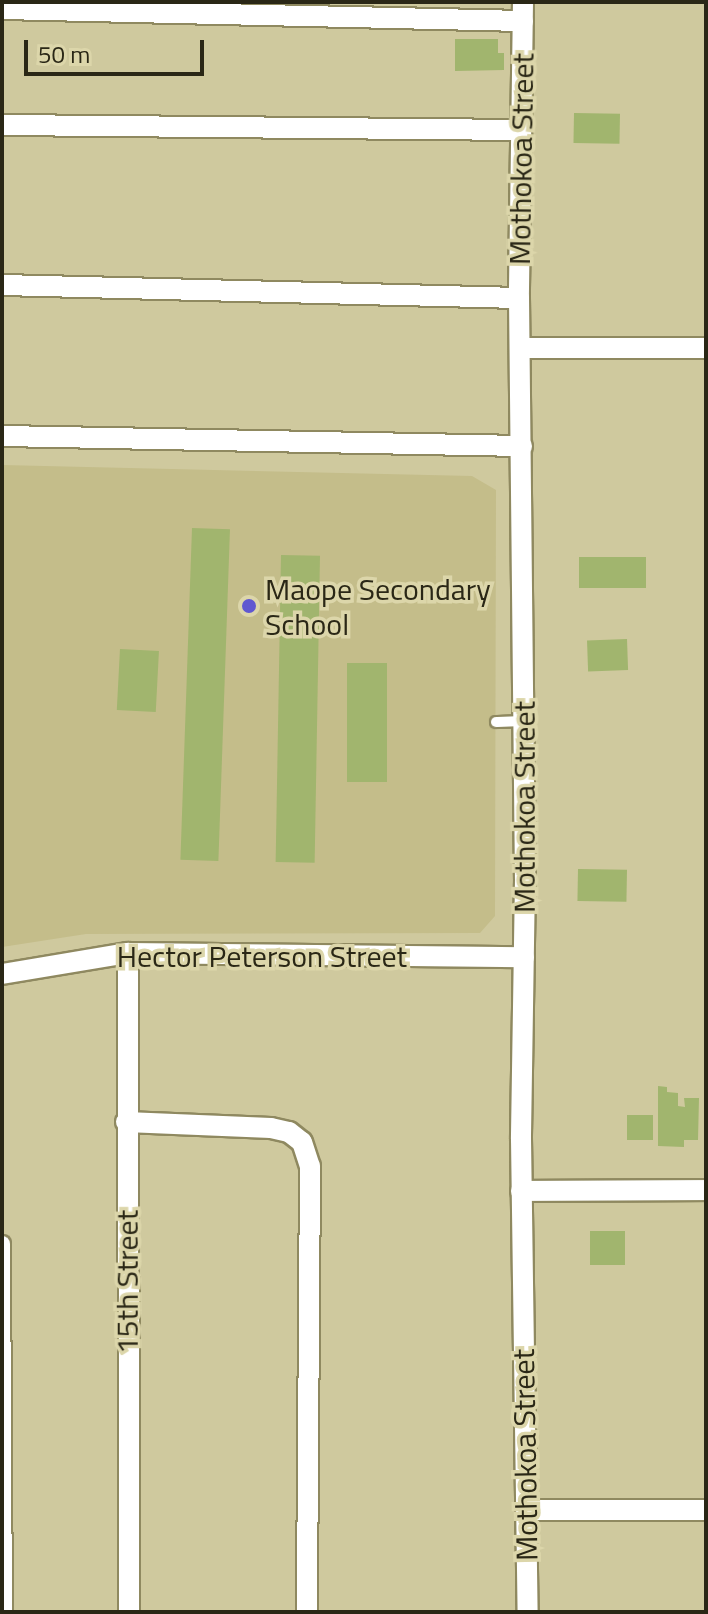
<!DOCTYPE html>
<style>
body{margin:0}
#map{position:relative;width:708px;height:1614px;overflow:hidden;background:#cfc99e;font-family:"Titillium Web",sans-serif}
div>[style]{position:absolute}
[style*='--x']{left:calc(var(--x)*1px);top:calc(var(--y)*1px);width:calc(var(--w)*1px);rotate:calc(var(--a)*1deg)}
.built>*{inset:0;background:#c4bd8a}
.building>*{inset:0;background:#a1b56e;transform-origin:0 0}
.roads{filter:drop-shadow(2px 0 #8f8960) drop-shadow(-2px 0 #8f8960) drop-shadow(0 2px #8f8960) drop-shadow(0 -2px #8f8960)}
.service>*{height:10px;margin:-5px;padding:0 5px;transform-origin:5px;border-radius:5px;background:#fff}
.pedestrian>*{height:16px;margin:-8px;padding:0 8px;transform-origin:8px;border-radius:8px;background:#fff}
.minor>*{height:20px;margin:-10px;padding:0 10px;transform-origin:10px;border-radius:10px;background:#fff}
.dots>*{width:22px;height:22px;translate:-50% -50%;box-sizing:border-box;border:4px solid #dcd6aa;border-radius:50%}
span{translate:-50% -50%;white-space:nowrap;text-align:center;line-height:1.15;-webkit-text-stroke:7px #dcd6aa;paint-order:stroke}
.street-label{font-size:30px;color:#2a2716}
.poi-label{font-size:30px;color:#2a2716}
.left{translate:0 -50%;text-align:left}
.frame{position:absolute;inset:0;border:4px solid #2a2716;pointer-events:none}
.scale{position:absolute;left:24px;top:40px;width:180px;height:36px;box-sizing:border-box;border:4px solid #2a2716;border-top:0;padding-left:10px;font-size:24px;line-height:28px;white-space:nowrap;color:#2a2716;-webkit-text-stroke:6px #dcd6aa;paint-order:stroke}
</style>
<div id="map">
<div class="built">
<i style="clip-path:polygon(2px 465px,472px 476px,496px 490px,495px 916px,480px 933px,86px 934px,2px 947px)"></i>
</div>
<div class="building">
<i style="clip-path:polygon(455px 39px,498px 39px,498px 53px,504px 53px,504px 70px,455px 71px)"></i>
<i style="left:574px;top:113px;width:46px;height:30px;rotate:1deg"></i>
<i style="left:192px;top:528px;width:38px;height:332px;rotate:2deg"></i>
<i style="left:281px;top:555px;width:39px;height:307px;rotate:1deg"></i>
<i style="left:579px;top:557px;width:67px;height:31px"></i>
<i style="left:627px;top:639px;width:31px;height:40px;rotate:88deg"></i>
<i style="left:120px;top:649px;width:39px;height:61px;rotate:3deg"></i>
<i style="left:347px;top:663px;width:40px;height:119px"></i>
<i style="left:578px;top:869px;width:49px;height:32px;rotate:1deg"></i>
<i style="clip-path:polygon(658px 1086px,667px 1087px,667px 1092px,678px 1093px,678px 1106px,685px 1107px,684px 1098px,699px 1098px,698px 1140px,684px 1140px,684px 1147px,658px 1146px)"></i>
<i style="left:627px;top:1115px;width:26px;height:25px"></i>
<i style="left:625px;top:1231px;width:34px;height:35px;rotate:90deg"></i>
</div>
<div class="roads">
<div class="service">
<i style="--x:496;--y:722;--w:28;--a:-2"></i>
</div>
<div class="pedestrian">
<i style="--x:2;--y:1244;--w:368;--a:89.7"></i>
</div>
<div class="minor">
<i style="--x:523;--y:2;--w:296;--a:90.8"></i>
<i style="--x:519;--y:298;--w:582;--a:89.41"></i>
<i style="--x:525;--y:880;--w:259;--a:90.9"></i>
<i style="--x:521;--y:1139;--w:473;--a:89.2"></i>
<i style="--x:2;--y:9;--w:521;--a:1.32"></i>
<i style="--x:2;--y:125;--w:518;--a:0.55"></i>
<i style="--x:2;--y:285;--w:517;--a:1.44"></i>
<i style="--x:522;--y:348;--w:184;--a:0"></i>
<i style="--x:2;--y:436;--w:520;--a:1.1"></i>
<i style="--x:128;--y:953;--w:659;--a:89.91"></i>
<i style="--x:2;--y:974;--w:128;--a:-9.5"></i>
<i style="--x:128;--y:953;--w:396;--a:0.6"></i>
<i style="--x:126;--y:1122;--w:145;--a:2.4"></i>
<i style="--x:271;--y:1128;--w:18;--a:13"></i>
<i style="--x:289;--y:1132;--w:16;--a:38"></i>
<i style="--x:302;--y:1142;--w:25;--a:72"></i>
<i style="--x:310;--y:1166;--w:446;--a:90.4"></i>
<i style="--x:521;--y:1191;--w:185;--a:-0.3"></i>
<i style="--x:526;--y:1510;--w:180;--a:0"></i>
</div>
</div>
<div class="dots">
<i style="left:249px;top:606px;background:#6058d0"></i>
</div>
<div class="street-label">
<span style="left:521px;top:159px;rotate:-89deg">Mothokoa Street</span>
<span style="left:524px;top:807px;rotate:-90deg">Mothokoa Street</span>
<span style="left:262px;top:956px">Hector Peterson Street</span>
<span style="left:127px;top:1282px;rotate:-90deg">15th Street</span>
<span style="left:525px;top:1455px;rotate:-91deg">Mothokoa Street</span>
</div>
<div class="poi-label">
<span class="left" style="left:265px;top:606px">Maope Secondary<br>School</span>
</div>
<div class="frame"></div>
<div class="scale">50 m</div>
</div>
